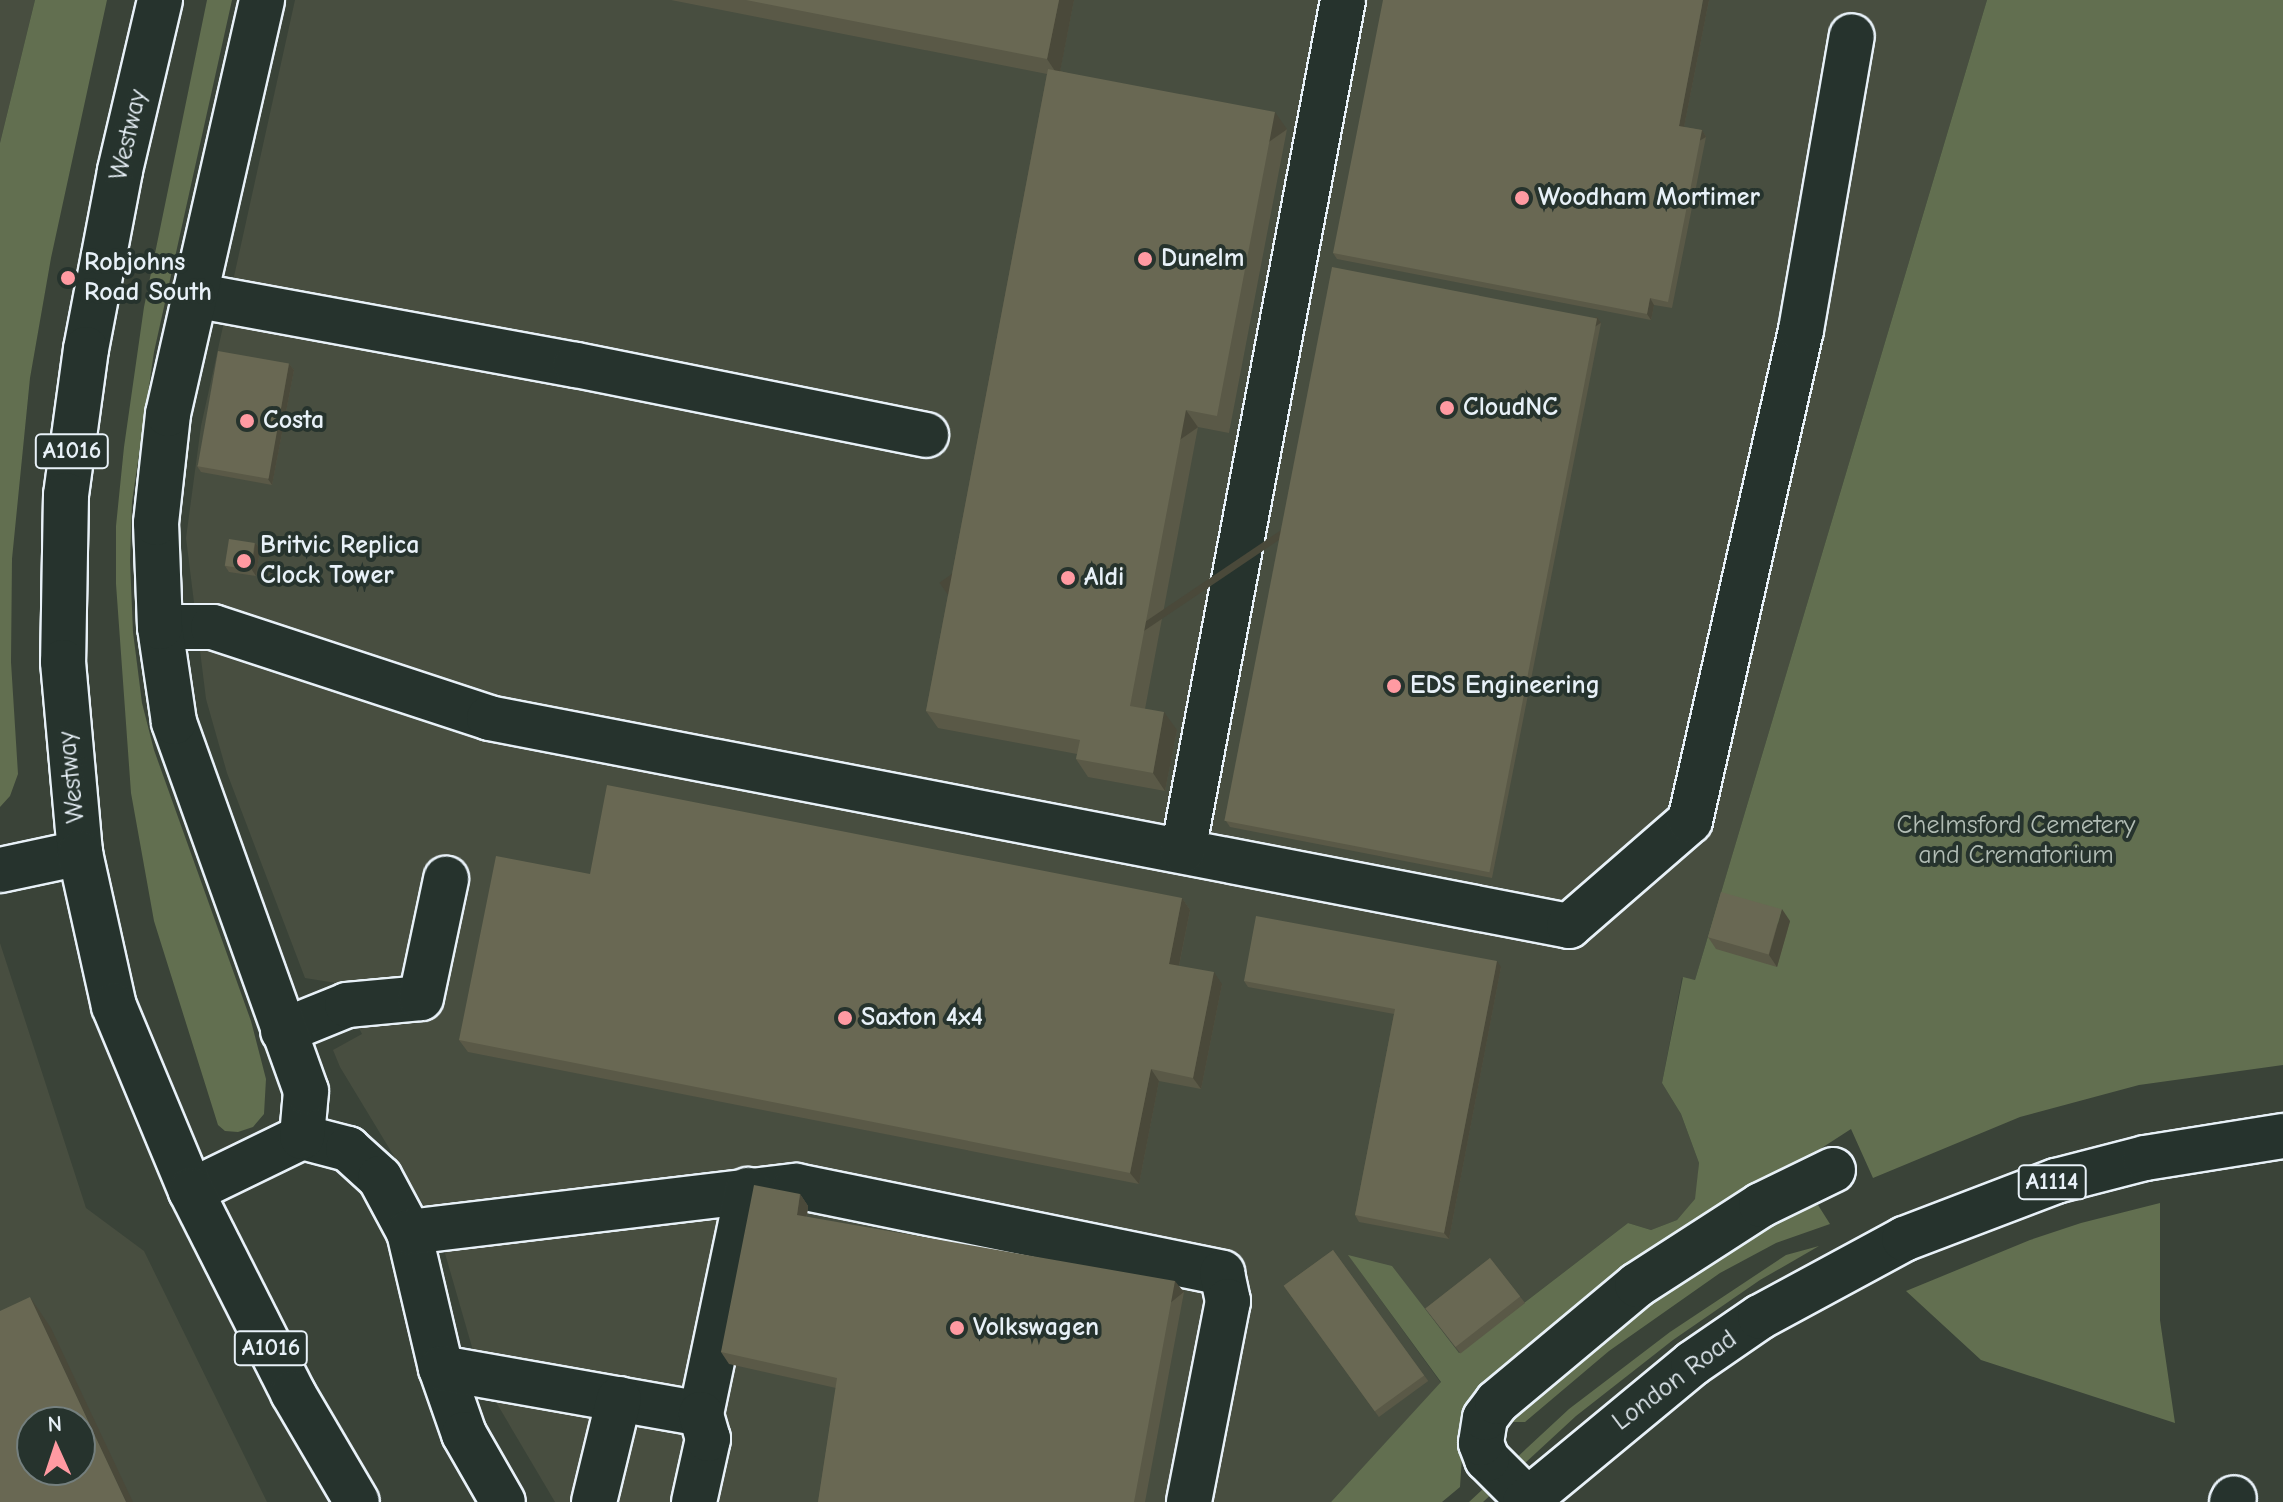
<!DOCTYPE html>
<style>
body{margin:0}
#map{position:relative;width:2283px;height:1502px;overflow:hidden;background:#3a4338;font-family:"Comic Neue",sans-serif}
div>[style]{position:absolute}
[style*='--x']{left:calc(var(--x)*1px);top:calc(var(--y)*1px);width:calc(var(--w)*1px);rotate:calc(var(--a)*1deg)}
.built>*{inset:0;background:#484e40}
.green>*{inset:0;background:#626f50}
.roads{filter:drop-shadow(2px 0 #e8f1f8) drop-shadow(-2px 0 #e8f1f8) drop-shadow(0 2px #e8f1f8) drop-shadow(0 -2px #e8f1f8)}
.minor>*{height:44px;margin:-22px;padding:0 22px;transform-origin:22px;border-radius:22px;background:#26332d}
.major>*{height:44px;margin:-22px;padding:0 22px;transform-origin:22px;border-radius:22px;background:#26332d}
.wall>*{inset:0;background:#5a5947;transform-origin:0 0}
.shaded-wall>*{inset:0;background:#4a493a;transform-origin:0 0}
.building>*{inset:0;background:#696853;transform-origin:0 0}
.dots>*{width:22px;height:22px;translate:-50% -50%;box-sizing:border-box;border:4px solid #26332d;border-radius:50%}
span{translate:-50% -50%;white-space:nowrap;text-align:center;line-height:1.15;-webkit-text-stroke:8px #26332d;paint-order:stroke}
.shield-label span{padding:2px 6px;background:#26332d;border:2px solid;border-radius:6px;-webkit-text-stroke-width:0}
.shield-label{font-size:24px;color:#e8f1f8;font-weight:700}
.street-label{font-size:26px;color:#e8f1f8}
.poi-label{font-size:26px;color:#e8f1f8;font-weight:700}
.left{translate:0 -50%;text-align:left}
.park-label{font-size:26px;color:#b2bdb5}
.north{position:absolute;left:16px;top:1406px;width:80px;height:80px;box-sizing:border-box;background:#26332d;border:2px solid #747f7e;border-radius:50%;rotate:357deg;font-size:22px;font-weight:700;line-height:32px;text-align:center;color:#e8f1f8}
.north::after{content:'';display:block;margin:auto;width:28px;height:36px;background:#ff9aa2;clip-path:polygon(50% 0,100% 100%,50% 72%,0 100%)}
</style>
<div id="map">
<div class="built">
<i style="clip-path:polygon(0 0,35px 0,0 143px)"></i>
<i style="clip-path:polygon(295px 0,1987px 0,1695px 980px,1682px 978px,1662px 1083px,1681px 1114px,1699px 1163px,1696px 1199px,1677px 1220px,1651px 1230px,1628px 1223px,1459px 1353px,1349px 1256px,1441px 1383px,1331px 1502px,555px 1502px,480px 1375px,438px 1229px,340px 1067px,333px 1050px,362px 1034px,336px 983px,305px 978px,227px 773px,206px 699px,186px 538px,201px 426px)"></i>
<i style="clip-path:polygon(evenodd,0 943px,86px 1208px,144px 1251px,267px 1502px,0 1502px,0 943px,32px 1422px,80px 1422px,80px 1470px,32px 1470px,32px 1422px)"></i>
</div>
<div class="green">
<i style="clip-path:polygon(35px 0,107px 0,51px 258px,30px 378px,12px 559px,11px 662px,18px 774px,10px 796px,0 807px,0 143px)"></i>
<i style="clip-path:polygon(207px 0,232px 0,154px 352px,132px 502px,130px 561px,133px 632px,142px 703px,154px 750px,251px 1021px,266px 1079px,264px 1114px,253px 1127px,238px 1132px,225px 1131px,218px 1125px,154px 921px,131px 793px,116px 584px,116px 526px,124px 447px,144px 307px)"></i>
<i style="clip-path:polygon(1987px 0,2283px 0,2283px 1065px,2139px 1085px,2020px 1117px,1873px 1178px,1851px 1129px,1772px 1180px,1465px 1412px,1460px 1487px,1442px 1502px,1331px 1502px,1441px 1382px,1348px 1255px,1392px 1266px,1459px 1353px,1628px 1223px,1651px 1230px,1677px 1220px,1695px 1199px,1699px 1163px,1681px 1114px,1662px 1083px,1683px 977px,1695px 980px)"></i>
<i style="clip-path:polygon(2160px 1203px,2160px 1320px,2175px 1423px,1981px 1360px,1906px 1291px,2030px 1240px,2081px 1223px)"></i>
<i style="clip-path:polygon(1818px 1205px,1830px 1224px,1776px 1243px,1720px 1273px,1609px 1351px,1525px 1422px,1513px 1422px,1511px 1409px,1598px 1333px,1769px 1219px)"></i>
<i style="clip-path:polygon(1819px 1246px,1760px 1280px,1673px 1340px,1576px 1416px,1483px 1502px,1469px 1502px,1569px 1409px,1670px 1332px,1786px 1255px)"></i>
</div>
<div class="roads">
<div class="minor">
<i style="--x:194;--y:295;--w:388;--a:10.4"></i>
<i style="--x:576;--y:365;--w:357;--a:11.3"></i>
<i style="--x:160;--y:627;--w:53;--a:0"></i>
<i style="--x:213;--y:627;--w:291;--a:18.2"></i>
<i style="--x:489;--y:718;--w:1100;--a:10.9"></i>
<i style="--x:1569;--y:926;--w:160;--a:-41"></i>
<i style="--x:1690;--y:821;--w:503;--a:-77.26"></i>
<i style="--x:1801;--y:330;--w:298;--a:-80.2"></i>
<i style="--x:1183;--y:851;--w:866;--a:-79.35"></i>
<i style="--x:0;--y:870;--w:82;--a:-12"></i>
<i style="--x:283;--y:1031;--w:69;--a:-22.1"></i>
<i style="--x:347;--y:1005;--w:74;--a:-5.4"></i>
<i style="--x:421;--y:998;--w:122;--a:-78.1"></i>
<i style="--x:302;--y:1137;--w:48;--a:14.6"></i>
<i style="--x:348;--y:1149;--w:43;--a:42.2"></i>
<i style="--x:380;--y:1178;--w:61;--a:61.8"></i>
<i style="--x:409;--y:1232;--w:140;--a:76.8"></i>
<i style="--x:441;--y:1368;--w:70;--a:70.8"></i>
<i style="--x:464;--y:1434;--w:78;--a:60.2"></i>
<i style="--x:191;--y:1191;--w:123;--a:-25.9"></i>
<i style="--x:302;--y:1137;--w:46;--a:-85"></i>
<i style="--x:306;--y:1091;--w:392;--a:-109.7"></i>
<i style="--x:174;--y:722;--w:96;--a:-98.4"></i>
<i style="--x:160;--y:627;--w:104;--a:-92.2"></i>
<i style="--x:156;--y:523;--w:110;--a:-83.7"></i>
<i style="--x:168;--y:414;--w:425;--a:-77.2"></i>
<i style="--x:409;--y:1232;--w:390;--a:-6.8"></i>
<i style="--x:796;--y:1186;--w:435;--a:11.5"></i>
<i style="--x:1222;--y:1273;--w:29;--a:78"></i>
<i style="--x:1228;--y:1301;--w:205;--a:101"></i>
<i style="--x:441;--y:1368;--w:264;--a:10"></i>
<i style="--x:701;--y:1414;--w:229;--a:-78.2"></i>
<i style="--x:1528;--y:1500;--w:58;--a:-135"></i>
<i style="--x:1487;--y:1459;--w:17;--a:-111"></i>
<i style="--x:1481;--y:1443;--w:25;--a:-81"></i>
<i style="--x:1485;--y:1418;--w:20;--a:-53"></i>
<i style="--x:1497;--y:1402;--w:182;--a:-39.9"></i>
<i style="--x:1637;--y:1285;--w:148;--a:-32.8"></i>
<i style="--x:1761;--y:1205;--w:80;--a:-25.9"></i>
<i style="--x:594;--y:1502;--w:106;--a:-76.4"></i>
<i style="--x:694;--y:1502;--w:65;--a:-77.5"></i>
<i style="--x:708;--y:1439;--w:26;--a:-106"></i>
<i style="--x:2232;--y:1502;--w:4;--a:-63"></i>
</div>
<div class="major">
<i style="--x:160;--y:0;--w:176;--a:103.2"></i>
<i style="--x:120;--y:171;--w:181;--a:100.8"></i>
<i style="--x:86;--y:349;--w:147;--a:97.8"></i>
<i style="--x:66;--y:495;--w:167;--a:91"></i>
<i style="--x:63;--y:662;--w:192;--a:84.9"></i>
<i style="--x:80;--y:853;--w:157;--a:77.5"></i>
<i style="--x:114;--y:1006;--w:200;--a:67.4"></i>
<i style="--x:191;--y:1191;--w:226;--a:63.2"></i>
<i style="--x:293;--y:1393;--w:126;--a:59.6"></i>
<i style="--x:1525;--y:1502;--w:218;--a:-39.6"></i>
<i style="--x:1693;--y:1363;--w:81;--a:-34.5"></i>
<i style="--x:1760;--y:1317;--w:164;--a:-28.4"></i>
<i style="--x:1904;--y:1239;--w:163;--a:-20.9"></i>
<i style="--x:2056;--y:1181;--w:92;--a:-14.5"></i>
<i style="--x:2145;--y:1158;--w:140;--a:-9.1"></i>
</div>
</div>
<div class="wall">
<i style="clip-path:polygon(671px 0,1074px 0,1060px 71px,1287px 129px,1229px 433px,1198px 427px,1145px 709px,1177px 730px,1165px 791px,1088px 777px,1076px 759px,1077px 754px,938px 728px,926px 711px,1047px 74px)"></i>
<i style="clip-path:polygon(1709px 0,1684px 127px,1702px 130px,1706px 137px,1672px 308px,1654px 305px,1651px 320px,1337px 259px,1333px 253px)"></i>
<i style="clip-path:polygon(1597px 317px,1601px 323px,1492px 878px,1230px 827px,1226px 821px)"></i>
<i style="clip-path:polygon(289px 364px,294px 370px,272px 485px,201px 472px,197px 466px)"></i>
<i style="clip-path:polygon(255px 543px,260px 549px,256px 576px,229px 572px,225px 566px)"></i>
<i style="clip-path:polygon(590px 874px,1182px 898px,1190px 910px,1179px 966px,1222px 984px,1201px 1089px,1159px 1081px,1139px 1184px,468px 1052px,459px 1040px)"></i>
<i style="clip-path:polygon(1790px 921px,1777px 967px,1716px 949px,1708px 937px)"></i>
<i style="clip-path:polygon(1501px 967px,1449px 1239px,1359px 1222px,1355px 1215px,1394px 1014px,1248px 987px,1244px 981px)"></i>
<i style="clip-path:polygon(800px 1194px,808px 1206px,807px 1217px,1184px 1292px,1145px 1502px,818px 1502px,836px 1388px,729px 1364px,721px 1352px)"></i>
<i style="left:1333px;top:1250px;width:162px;height:61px;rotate:54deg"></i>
<i style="left:1490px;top:1258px;width:57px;height:82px;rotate:52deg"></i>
</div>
<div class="shaded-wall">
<i style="clip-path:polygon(1059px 0,1074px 0,1059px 77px,1047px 59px)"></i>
<i style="clip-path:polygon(1703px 0,1709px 0,1683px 132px,1679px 126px)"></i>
<i style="left:1275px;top:112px;width:21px;height:309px;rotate:55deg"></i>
<i style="left:1702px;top:130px;width:8px;height:175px;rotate:60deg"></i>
<i style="clip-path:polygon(1650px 298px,1654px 305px,1651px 320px,1647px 314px)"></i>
<i style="left:1597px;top:317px;width:7px;height:566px;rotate:56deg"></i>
<i style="clip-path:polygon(289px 364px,294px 370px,272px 485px,268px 479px)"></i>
<i style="left:1186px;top:410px;width:21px;height:301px;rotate:55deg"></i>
<i style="clip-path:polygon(255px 543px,260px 549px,256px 576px,252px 570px)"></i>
<i style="clip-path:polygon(1164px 712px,1177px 730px,1165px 791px,1153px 773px)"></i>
<i style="clip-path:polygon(1182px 898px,1190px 910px,1177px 975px,1169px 964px)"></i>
<i style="clip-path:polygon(1782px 909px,1790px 921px,1777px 967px,1769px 955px)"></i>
<i style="clip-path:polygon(1497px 961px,1501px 967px,1449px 1239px,1444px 1233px)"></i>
<i style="clip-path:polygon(1214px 972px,1222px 984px,1201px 1089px,1193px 1078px)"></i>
<i style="clip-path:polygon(1151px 1069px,1159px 1081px,1139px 1184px,1130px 1173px)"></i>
<i style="clip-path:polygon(800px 1194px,808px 1206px,805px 1227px,797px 1215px)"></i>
<i style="left:1175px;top:1281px;width:14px;height:225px;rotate:51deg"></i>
<i style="clip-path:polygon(30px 1297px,51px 1328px,133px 1502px,126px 1502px)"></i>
</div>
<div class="building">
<i style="clip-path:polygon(746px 0,1059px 0,1047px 59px)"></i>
<i style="clip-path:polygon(1383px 0,1703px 0,1679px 126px,1702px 130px,1668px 302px,1650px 298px,1647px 314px,1333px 253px)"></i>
<i style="clip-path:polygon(1048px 69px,1275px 112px,1217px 416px,1186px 410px,1130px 706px,1164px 712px,1153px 773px,1076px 759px,1080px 740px,926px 711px)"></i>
<i style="left:1332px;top:267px;width:270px;height:564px;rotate:11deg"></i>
<i style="left:218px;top:351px;width:72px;height:117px;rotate:10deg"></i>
<i style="left:229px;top:539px;width:26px;height:27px;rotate:9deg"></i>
<i style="clip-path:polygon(607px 785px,1182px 898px,1169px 964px,1214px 972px,1193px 1078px,1151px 1069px,1130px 1173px,459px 1040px,496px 856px,590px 874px)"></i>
<i style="left:1721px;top:892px;width:63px;height:47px;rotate:16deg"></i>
<i style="clip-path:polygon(1256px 916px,1497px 961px,1444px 1233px,1355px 1215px,1395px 1009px,1244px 981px)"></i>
<i style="clip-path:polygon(754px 1185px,800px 1194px,797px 1215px,1175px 1281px,1134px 1502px,818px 1502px,837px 1378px,721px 1352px)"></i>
<i style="left:1333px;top:1250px;width:155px;height:61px;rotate:54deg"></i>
<i style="left:1490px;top:1258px;width:49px;height:82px;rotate:52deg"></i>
<i style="clip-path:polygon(evenodd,30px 1297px,126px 1502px,0 1502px,0 1311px,30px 1297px,32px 1422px,80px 1422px,80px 1470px,32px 1470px,32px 1422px)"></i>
</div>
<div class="dots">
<i style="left:1522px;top:198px;background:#ff9aa2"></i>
<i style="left:1145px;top:259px;background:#ff9aa2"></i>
<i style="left:68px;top:278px;background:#ff9aa2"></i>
<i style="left:1447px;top:408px;background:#ff9aa2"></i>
<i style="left:247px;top:421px;background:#ff9aa2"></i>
<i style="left:244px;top:561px;background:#ff9aa2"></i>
<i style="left:1068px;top:578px;background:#ff9aa2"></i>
<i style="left:1394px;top:686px;background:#ff9aa2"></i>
<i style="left:845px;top:1018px;background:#ff9aa2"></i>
<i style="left:957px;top:1328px;background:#ff9aa2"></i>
</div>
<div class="shield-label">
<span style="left:72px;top:451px">A1016</span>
<span style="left:2052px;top:1182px">A1114</span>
<span style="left:271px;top:1348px">A1016</span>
</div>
<div class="street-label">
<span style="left:129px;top:135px;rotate:-77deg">Westway</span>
<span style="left:72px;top:777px;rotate:-96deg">Westway</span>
<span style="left:1675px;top:1381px;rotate:-37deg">London Road</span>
</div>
<div class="poi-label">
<span class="left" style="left:1538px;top:198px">Woodham Mortimer</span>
<span class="left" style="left:1161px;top:259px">Dunelm</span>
<span class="left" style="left:84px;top:278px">Robjohns<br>Road South</span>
<span class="left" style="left:1463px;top:408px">CloudNC</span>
<span class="left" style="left:263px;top:421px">Costa</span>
<span class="left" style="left:260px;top:561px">Britvic Replica<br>Clock Tower</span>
<span class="left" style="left:1084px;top:578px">Aldi</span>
<span class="left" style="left:1410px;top:686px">EDS Engineering</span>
<span class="left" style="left:861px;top:1018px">Saxton 4x4</span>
<span class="left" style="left:973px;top:1328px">Volkswagen</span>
</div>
<div class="park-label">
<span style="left:2016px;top:841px">Chelmsford Cemetery<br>and Crematorium</span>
</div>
<div class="north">N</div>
</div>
